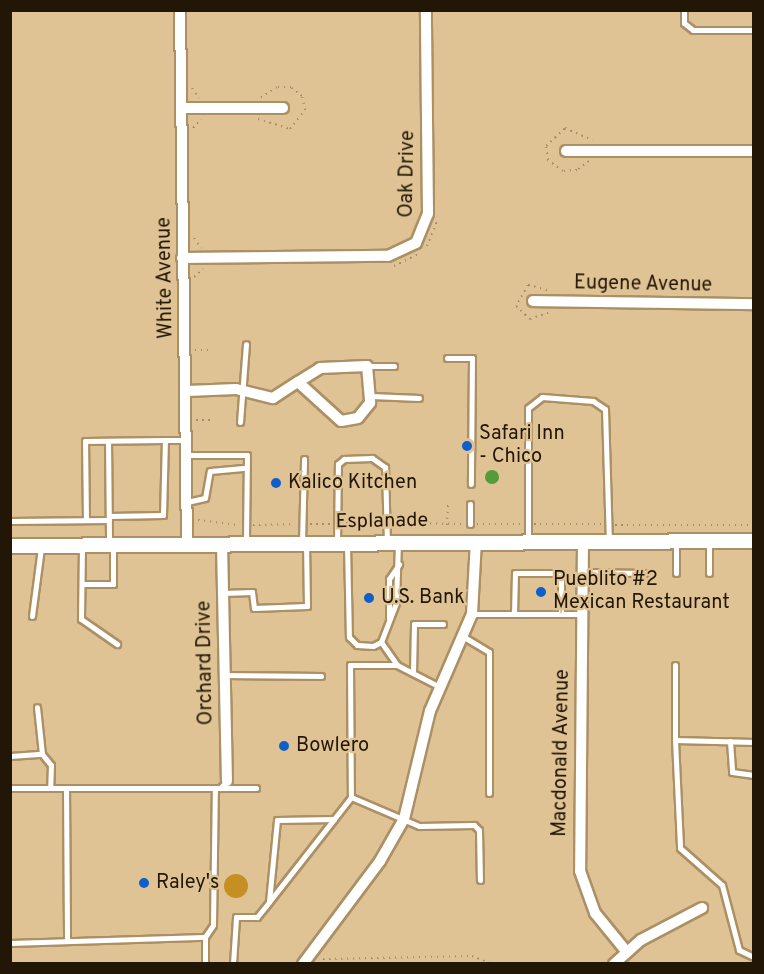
<!DOCTYPE html>
<style>
body{margin:0}
#map{position:relative;width:764px;height:974px;overflow:hidden;background:#e0c395;font-family:Overpass,sans-serif}
div>[style]{position:absolute}
[style*='--x']{left:calc(var(--x)*1px);top:calc(var(--y)*1px);width:calc(var(--w)*1px);rotate:calc(var(--a)*1deg)}
.green>*{inset:0;background:#c68f23}
.round{border-radius:50%}
.water>*{inset:0;background:#549c3a}
.path>*{height:2px;margin-top:-1px;transform-origin:0;background:repeating-linear-gradient(90deg,#a48d68 0 1.5px,transparent 0 6px)}
.roads{filter:drop-shadow(2px 0 #ac9065) drop-shadow(-2px 0 #ac9065) drop-shadow(0 2px #ac9065) drop-shadow(0 -2px #ac9065)}
.service>*{height:5px;margin:-2.5px;padding:0 2.5px;transform-origin:2.5px;border-radius:2.5px;background:#fff}
.minor>*{height:10px;margin:-5px;padding:0 5px;transform-origin:5px;border-radius:5px;background:#fff}
.secondary>*{height:14px;margin:-7px;padding:0 7px;transform-origin:7px;border-radius:7px;background:#fff}
.dots>*{width:16px;height:16px;translate:-50% -50%;box-sizing:border-box;border:3px solid #e0c395;border-radius:50%}
span{translate:-50% -50%;white-space:nowrap;text-align:center;line-height:1.15;-webkit-text-stroke:4.5px #e0c395;paint-order:stroke}
.street-label{font-size:20px;color:#221706}
.poi-label{font-size:20px;color:#221706}
.left{translate:0 -50%;text-align:left}
.frame{position:absolute;inset:0;border:12px solid #221706;pointer-events:none}
</style>
<div id="map">
<div class="green">
<i class="round" style="left:224px;top:874px;width:24px;height:24px"></i>
</div>
<div class="water">
<i class="round" style="left:485px;top:470px;width:14px;height:14px"></i>
</div>
<div class="path">
<i style="--x:192;--y:88;--w:12;--a:55"></i>
<i style="--x:258;--y:119;--w:34;--a:17"></i>
<i style="--x:290;--y:129;--w:24;--a:-52"></i>
<i style="--x:305;--y:110;--w:14;--a:-102"></i>
<i style="--x:302;--y:96;--w:14;--a:-141"></i>
<i style="--x:291;--y:87;--w:14;--a:180"></i>
<i style="--x:277;--y:87;--w:19;--a:148"></i>
<i style="--x:193;--y:128;--w:12;--a:-48"></i>
<i style="--x:589;--y:161;--w:15;--a:143"></i>
<i style="--x:577;--y:170;--w:14;--a:176"></i>
<i style="--x:563;--y:171;--w:19;--a:-144"></i>
<i style="--x:548;--y:160;--w:14;--a:-98"></i>
<i style="--x:546;--y:146;--w:26;--a:-43"></i>
<i style="--x:565;--y:128;--w:30;--a:24"></i>
<i style="--x:194;--y:238;--w:12;--a:55"></i>
<i style="--x:427;--y:246;--w:27;--a:-68"></i>
<i style="--x:394;--y:266;--w:28;--a:-26"></i>
<i style="--x:194;--y:277;--w:12;--a:-42"></i>
<i style="--x:547;--y:290;--w:20;--a:-165"></i>
<i style="--x:528;--y:285;--w:24;--a:120"></i>
<i style="--x:516;--y:306;--w:19;--a:43"></i>
<i style="--x:530;--y:319;--w:21;--a:-19"></i>
<i style="--x:195;--y:350;--w:16;--a:0"></i>
<i style="--x:196;--y:420;--w:15;--a:0"></i>
<i style="--x:198;--y:520;--w:40;--a:7.1"></i>
<i style="--x:346;--y:523;--w:33;--a:0"></i>
<i style="--x:394;--y:523;--w:69;--a:0.8"></i>
<i style="--x:310;--y:524;--w:21;--a:0"></i>
<i style="--x:477;--y:524;--w:43;--a:0"></i>
<i style="--x:534;--y:524;--w:67;--a:0"></i>
<i style="--x:253;--y:525;--w:42;--a:-1.4"></i>
<i style="--x:447;--y:525;--w:21;--a:-87"></i>
<i style="--x:615;--y:525;--w:139;--a:0"></i>
<i style="--x:323;--y:959;--w:149;--a:-1.2"></i>
<i style="--x:472;--y:956;--w:22;--a:21"></i>
</div>
<div class="roads">
<div class="service">
<i style="--x:684;--y:10;--w:13;--a:90"></i>
<i style="--x:684;--y:23;--w:11;--a:38"></i>
<i style="--x:693;--y:30;--w:61;--a:0"></i>
<i style="--x:447;--y:358;--w:25;--a:0"></i>
<i style="--x:472;--y:358;--w:126;--a:90.5"></i>
<i style="--x:367;--y:366;--w:27;--a:0"></i>
<i style="--x:371;--y:396;--w:48;--a:2.4"></i>
<i style="--x:240;--y:422;--w:78;--a:-85.6"></i>
<i style="--x:108;--y:441;--w:103;--a:89.4"></i>
<i style="--x:186;--y:455;--w:61;--a:0"></i>
<i style="--x:247;--y:455;--w:88;--a:90.7"></i>
<i style="--x:187;--y:502;--w:18;--a:-13"></i>
<i style="--x:205;--y:498;--w:27;--a:-80"></i>
<i style="--x:210;--y:471;--w:36;--a:-5"></i>
<i style="--x:109;--y:516;--w:54;--a:-1.1"></i>
<i style="--x:163;--y:515;--w:75;--a:-88.5"></i>
<i style="--x:165;--y:440;--w:21;--a:0"></i>
<i style="--x:86;--y:520;--w:79;--a:-90.7"></i>
<i style="--x:85;--y:441;--w:80;--a:-0.7"></i>
<i style="--x:10;--y:521;--w:99;--a:-0.6"></i>
<i style="--x:470;--y:524;--w:20;--a:-90"></i>
<i style="--x:528;--y:541;--w:133;--a:-90"></i>
<i style="--x:528;--y:408;--w:18;--a:-38"></i>
<i style="--x:542;--y:397;--w:51;--a:4.5"></i>
<i style="--x:593;--y:401;--w:14;--a:34"></i>
<i style="--x:605;--y:409;--w:132;--a:88.3"></i>
<i style="--x:337;--y:542;--w:78;--a:-89.3"></i>
<i style="--x:338;--y:464;--w:8;--a:-40"></i>
<i style="--x:344;--y:459;--w:28;--a:-2"></i>
<i style="--x:372;--y:458;--w:16;--a:35"></i>
<i style="--x:385;--y:467;--w:75;--a:88.5"></i>
<i style="--x:302;--y:543;--w:84;--a:-88.6"></i>
<i style="--x:347;--y:544;--w:93;--a:88.8"></i>
<i style="--x:349;--y:637;--w:11;--a:45"></i>
<i style="--x:357;--y:645;--w:16;--a:4"></i>
<i style="--x:373;--y:646;--w:9;--a:-27"></i>
<i style="--x:381;--y:642;--w:42;--a:-69"></i>
<i style="--x:396;--y:603;--w:60;--a:-88.1"></i>
<i style="--x:82;--y:547;--w:72;--a:90.8"></i>
<i style="--x:81;--y:619;--w:44;--a:34.8"></i>
<i style="--x:582;--y:572;--w:63;--a:0.9"></i>
<i style="--x:676;--y:573;--w:31;--a:-90"></i>
<i style="--x:709;--y:573;--w:31;--a:-90"></i>
<i style="--x:82;--y:584;--w:31;--a:0"></i>
<i style="--x:113;--y:584;--w:37;--a:-90"></i>
<i style="--x:223;--y:593;--w:29;--a:-2"></i>
<i style="--x:252;--y:592;--w:16;--a:83"></i>
<i style="--x:254;--y:608;--w:53;--a:-2.2"></i>
<i style="--x:307;--y:606;--w:62;--a:-90.9"></i>
<i style="--x:472;--y:614;--w:42;--a:0"></i>
<i style="--x:561;--y:614;--w:41;--a:-90"></i>
<i style="--x:561;--y:573;--w:46;--a:180"></i>
<i style="--x:515;--y:573;--w:41;--a:91.4"></i>
<i style="--x:514;--y:614;--w:67;--a:0"></i>
<i style="--x:32;--y:616;--w:69;--a:-82.5"></i>
<i style="--x:389;--y:618;--w:39;--a:-90"></i>
<i style="--x:389;--y:579;--w:18;--a:-56"></i>
<i style="--x:464;--y:637;--w:29;--a:31"></i>
<i style="--x:489;--y:652;--w:141;--a:90"></i>
<i style="--x:381;--y:642;--w:28;--a:55"></i>
<i style="--x:397;--y:665;--w:48;--a:27.1"></i>
<i style="--x:397;--y:665;--w:47;--a:180"></i>
<i style="--x:350;--y:665;--w:132;--a:89.6"></i>
<i style="--x:351;--y:797;--w:74;--a:23.1"></i>
<i style="--x:419;--y:826;--w:55;--a:-1"></i>
<i style="--x:474;--y:825;--w:7;--a:45"></i>
<i style="--x:479;--y:830;--w:50;--a:88.9"></i>
<i style="--x:675;--y:665;--w:75;--a:90"></i>
<i style="--x:413;--y:673;--w:49;--a:-88.8"></i>
<i style="--x:414;--y:624;--w:29;--a:0"></i>
<i style="--x:224;--y:675;--w:97;--a:0.6"></i>
<i style="--x:730;--y:741;--w:31;--a:86"></i>
<i style="--x:732;--y:772;--w:22;--a:8"></i>
<i style="--x:754;--y:742;--w:79;--a:-178.5"></i>
<i style="--x:675;--y:740;--w:108;--a:87.3"></i>
<i style="--x:680;--y:848;--w:56;--a:41.4"></i>
<i style="--x:722;--y:885;--w:67;--a:75.3"></i>
<i style="--x:739;--y:950;--w:17;--a:25"></i>
<i style="--x:42;--y:754;--w:14;--a:51"></i>
<i style="--x:51;--y:765;--w:23;--a:92"></i>
<i style="--x:10;--y:756;--w:32;--a:-4"></i>
<i style="--x:42;--y:754;--w:47;--a:-96.1"></i>
<i style="--x:10;--y:788;--w:210;--a:0"></i>
<i style="--x:220;--y:788;--w:10;--a:-45"></i>
<i style="--x:66;--y:788;--w:151;--a:89.6"></i>
<i style="--x:222;--y:788;--w:34;--a:0"></i>
<i style="--x:334;--y:819;--w:57;--a:179"></i>
<i style="--x:277;--y:820;--w:82;--a:95.6"></i>
<i style="--x:269;--y:902;--w:105;--a:-51.9"></i>
<i style="--x:334;--y:819;--w:28;--a:-52"></i>
<i style="--x:10;--y:943;--w:195;--a:-1.8"></i>
<i style="--x:205;--y:964;--w:27;--a:-90"></i>
<i style="--x:205;--y:937;--w:14;--a:-56"></i>
<i style="--x:213;--y:925;--w:137;--a:-89.2"></i>
<i style="--x:233;--y:964;--w:47;--a:-86.3"></i>
<i style="--x:236;--y:917;--w:21;--a:0"></i>
<i style="--x:257;--y:917;--w:19;--a:-51"></i>
</div>
<div class="minor">
<i style="--x:180;--y:10;--w:535;--a:89.25"></i>
<i style="--x:181;--y:108;--w:102;--a:0"></i>
<i style="--x:566;--y:151;--w:188;--a:0"></i>
<i style="--x:182;--y:258;--w:206;--a:-0.6"></i>
<i style="--x:388;--y:256;--w:31;--a:-25"></i>
<i style="--x:416;--y:243;--w:31;--a:-68"></i>
<i style="--x:428;--y:214;--w:204;--a:-90.6"></i>
<i style="--x:533;--y:301;--w:221;--a:0.8"></i>
<i style="--x:367;--y:366;--w:37;--a:85"></i>
<i style="--x:370;--y:403;--w:19;--a:129"></i>
<i style="--x:358;--y:418;--w:17;--a:170"></i>
<i style="--x:341;--y:421;--w:58;--a:-137.8"></i>
<i style="--x:298;--y:382;--w:26;--a:-32"></i>
<i style="--x:320;--y:368;--w:47;--a:-2.4"></i>
<i style="--x:187;--y:391;--w:49;--a:-2.3"></i>
<i style="--x:236;--y:389;--w:38;--a:14"></i>
<i style="--x:273;--y:398;--w:30;--a:-33"></i>
<i style="--x:583;--y:541;--w:330;--a:90.5"></i>
<i style="--x:580;--y:871;--w:45;--a:70.3"></i>
<i style="--x:595;--y:913;--w:49;--a:50.8"></i>
<i style="--x:222;--y:544;--w:237;--a:88.8"></i>
<i style="--x:303;--y:964;--w:129;--a:-53.2"></i>
<i style="--x:380;--y:861;--w:48;--a:-60.3"></i>
<i style="--x:404;--y:819;--w:111;--a:-76.5"></i>
<i style="--x:430;--y:711;--w:106;--a:-66.6"></i>
<i style="--x:472;--y:614;--w:73;--a:-86.9"></i>
<i style="--x:614;--y:964;--w:36;--a:-42"></i>
<i style="--x:641;--y:940;--w:69;--a:-27.7"></i>
</div>
<div class="secondary">
<i style="--x:10;--y:546;--w:744;--a:-0.39"></i>
</div>
</div>
<div class="dots">
<i style="left:467px;top:446px;background:#0e5fc9"></i>
<i style="left:276px;top:483px;background:#0e5fc9"></i>
<i style="left:541px;top:592px;background:#0e5fc9"></i>
<i style="left:369px;top:598px;background:#0e5fc9"></i>
<i style="left:284px;top:746px;background:#0e5fc9"></i>
<i style="left:144px;top:883px;background:#0e5fc9"></i>
</div>
<div class="street-label">
<span style="left:408px;top:174px;rotate:-89deg">Oak Drive</span>
<span style="left:166px;top:278px;rotate:-91deg">White Avenue</span>
<span style="left:643px;top:285px;rotate:1deg">Eugene Avenue</span>
<span style="left:382px;top:522px;rotate:-1deg">Esplanade</span>
<span style="left:206px;top:663px;rotate:-91deg">Orchard Drive</span>
<span style="left:562px;top:753px;rotate:-89deg">Macdonald Avenue</span>
</div>
<div class="poi-label">
<span class="left" style="left:479px;top:446px">Safari Inn<br>- Chico</span>
<span class="left" style="left:288px;top:483px">Kalico Kitchen</span>
<span class="left" style="left:553px;top:592px">Pueblito #2<br>Mexican Restaurant</span>
<span class="left" style="left:381px;top:598px">U.S. Bank</span>
<span class="left" style="left:296px;top:746px">Bowlero</span>
<span class="left" style="left:156px;top:883px">Raley's</span>
</div>
<div class="frame"></div>
</div>
